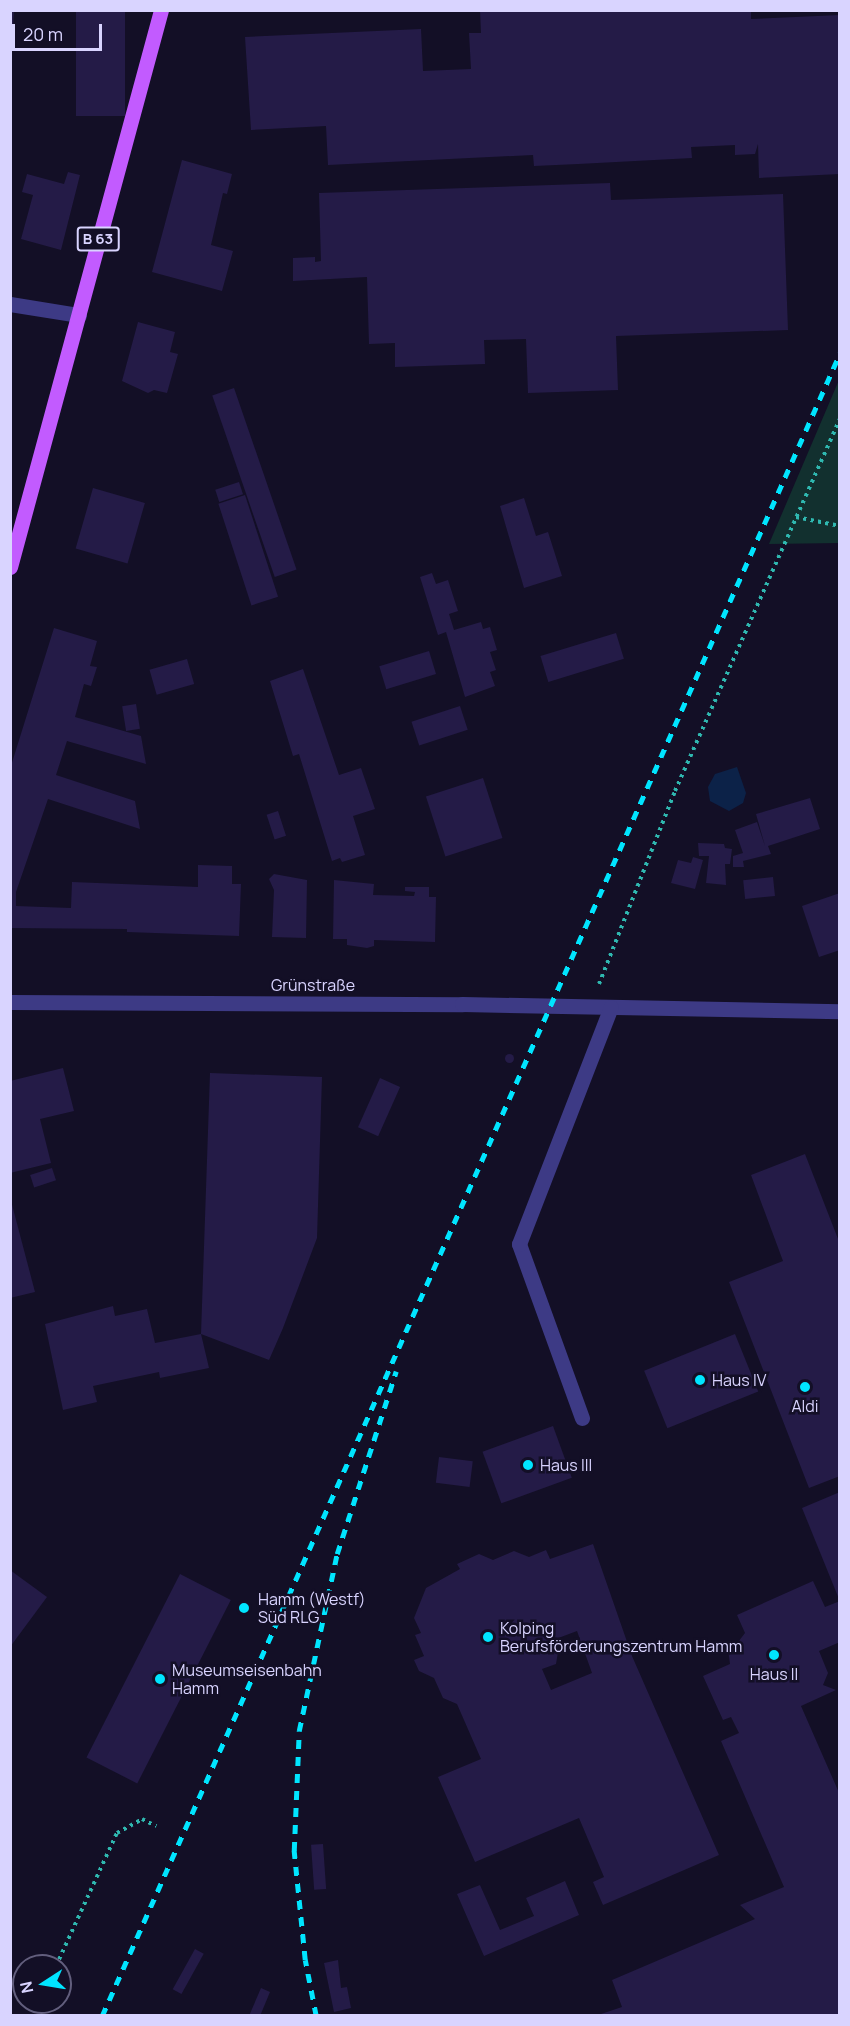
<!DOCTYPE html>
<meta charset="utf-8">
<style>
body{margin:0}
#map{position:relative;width:850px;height:2026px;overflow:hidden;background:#130f26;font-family:Manrope,sans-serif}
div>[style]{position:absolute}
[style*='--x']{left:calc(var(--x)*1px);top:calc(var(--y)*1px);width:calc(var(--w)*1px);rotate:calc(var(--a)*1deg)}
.green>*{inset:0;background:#12302f}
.water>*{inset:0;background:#0c2248}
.building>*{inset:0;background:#241b47;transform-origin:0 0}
.round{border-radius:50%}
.path>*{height:4px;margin-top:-2px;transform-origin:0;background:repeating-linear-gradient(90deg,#2fb8b0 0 3px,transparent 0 7.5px)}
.street>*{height:15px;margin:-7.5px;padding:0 7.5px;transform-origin:7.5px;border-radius:7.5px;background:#3d3a85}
.primary>*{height:15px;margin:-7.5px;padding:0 7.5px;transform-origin:7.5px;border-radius:7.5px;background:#c25bff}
.rail>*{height:4.5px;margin-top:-2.25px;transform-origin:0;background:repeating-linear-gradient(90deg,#00e5ff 0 9px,transparent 0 17px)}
.dots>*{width:16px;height:16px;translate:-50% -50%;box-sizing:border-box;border:3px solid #130f26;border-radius:50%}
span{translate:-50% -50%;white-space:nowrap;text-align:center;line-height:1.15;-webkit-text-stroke:5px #130f26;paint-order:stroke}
.shield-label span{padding:2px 4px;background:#130f26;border:2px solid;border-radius:4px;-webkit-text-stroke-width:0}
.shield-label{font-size:15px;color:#d9d4ff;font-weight:700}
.street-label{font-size:16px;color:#d9d4ff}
.poi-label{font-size:16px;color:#d9d4ff}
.left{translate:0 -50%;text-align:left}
.frame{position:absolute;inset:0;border:12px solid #d9d4ff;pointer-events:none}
.north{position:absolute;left:12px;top:1954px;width:60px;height:60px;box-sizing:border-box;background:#130f26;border:2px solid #625e7d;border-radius:50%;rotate:258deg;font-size:16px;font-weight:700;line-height:24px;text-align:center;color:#d9d4ff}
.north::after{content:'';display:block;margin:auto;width:21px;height:27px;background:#00e5ff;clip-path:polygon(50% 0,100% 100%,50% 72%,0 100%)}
.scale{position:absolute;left:12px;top:24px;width:90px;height:27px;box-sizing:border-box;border:3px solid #d9d4ff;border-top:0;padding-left:8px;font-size:18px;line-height:21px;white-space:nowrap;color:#d9d4ff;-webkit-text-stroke:4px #130f26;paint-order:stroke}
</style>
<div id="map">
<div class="green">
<i style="clip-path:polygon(839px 380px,839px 543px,769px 544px)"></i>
</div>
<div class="water">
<i style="clip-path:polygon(737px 767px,746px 793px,743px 803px,729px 811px,710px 801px,708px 787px,715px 774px)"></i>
</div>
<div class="building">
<i style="clip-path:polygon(10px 10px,14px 10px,13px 29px,10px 29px)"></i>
<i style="left:76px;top:10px;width:49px;height:106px"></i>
<i style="clip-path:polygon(480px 10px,751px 10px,751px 19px,840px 15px,840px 174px,759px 178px,758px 144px,755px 154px,735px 155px,735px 145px,691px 147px,692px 158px,578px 164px,534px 166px,533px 155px,328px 165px,326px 126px,251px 130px,245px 37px,421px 29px,423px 71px,471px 69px,469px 33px,481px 33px)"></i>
<i style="clip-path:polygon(182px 160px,232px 174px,227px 194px,223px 193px,211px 245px,233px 251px,222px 291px,152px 272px)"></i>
<i style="clip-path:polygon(68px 172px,80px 175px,61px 250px,21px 239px,33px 195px,22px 192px,27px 174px,64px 184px)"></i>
<i style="clip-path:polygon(610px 183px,611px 200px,783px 194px,788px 330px,616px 336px,618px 390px,528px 393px,526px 339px,484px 340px,485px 364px,395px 367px,395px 343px,369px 344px,367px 277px,293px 281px,293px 258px,315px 257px,315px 262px,321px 261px,319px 193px)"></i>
<i style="clip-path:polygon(138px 322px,175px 332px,170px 352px,178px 354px,167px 393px,154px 390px,148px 393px,122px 381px)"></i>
<i style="left:234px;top:388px;width:192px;height:23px;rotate:71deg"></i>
<i style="left:239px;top:482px;width:13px;height:25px;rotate:72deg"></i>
<i style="left:93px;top:488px;width:54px;height:63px;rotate:16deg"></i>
<i style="left:245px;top:495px;width:107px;height:28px;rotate:72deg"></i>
<i style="clip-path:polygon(524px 498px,536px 536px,548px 532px,562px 576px,524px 588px,500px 506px)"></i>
<i style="clip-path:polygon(432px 573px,436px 584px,448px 580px,458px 611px,449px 614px,454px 630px,481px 622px,483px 629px,490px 627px,497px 650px,490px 652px,496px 670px,490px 672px,495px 686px,465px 697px,446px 632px,438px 635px,420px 577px)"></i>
<i style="clip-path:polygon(54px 628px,97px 641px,90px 666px,97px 667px,91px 686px,84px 684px,75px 717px,141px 736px,146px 764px,67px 741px,56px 775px,135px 801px,140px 829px,48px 799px,16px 892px,16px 906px,71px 908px,72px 882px,198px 887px,198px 865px,232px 866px,232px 884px,241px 884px,239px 936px,127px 932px,127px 929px,10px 928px,10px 769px)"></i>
<i style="left:616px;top:633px;width:27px;height:79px;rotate:73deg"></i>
<i style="left:429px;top:651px;width:24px;height:52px;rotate:73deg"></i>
<i style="left:187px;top:659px;width:26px;height:39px;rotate:74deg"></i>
<i style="clip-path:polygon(303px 669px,339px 775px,361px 768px,375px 809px,353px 816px,365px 855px,342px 862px,340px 858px,332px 861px,299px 754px,293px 756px,270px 681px)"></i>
<i style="left:136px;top:704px;width:25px;height:14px;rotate:81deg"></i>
<i style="left:460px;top:706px;width:25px;height:51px;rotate:72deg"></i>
<i style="left:483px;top:778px;width:63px;height:60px;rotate:72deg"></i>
<i style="clip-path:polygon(810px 798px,820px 829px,768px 846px,771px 854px,743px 861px,744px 867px,733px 867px,733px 856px,743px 853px,735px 830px,757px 822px,765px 846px,756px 814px)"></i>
<i style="left:278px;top:811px;width:26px;height:12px;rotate:72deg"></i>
<i style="clip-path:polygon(698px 843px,724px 844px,725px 848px,732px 849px,730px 864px,725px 864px,726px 885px,706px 883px,709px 856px,699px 856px)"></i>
<i style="clip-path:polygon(693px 857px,703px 860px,695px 889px,671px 883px,678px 860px,691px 863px)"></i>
<i style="clip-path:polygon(274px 874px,307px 880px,306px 938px,272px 937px,274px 890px,269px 879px)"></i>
<i style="left:773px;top:877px;width:19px;height:30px;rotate:84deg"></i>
<i style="clip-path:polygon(334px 880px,374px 884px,373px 895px,414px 896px,415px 892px,405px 891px,405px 887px,429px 887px,429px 897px,436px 897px,435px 942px,374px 940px,374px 946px,367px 948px,347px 945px,347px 939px,333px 939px)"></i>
<i style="clip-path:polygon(840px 893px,840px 950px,819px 957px,802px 906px)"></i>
<i class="round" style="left:504.5px;top:1053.5px;width:9px;height:9px"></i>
<i style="clip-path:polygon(63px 1068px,74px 1111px,40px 1119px,51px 1163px,10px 1173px,10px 1081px)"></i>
<i style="clip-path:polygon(210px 1073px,322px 1077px,317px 1238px,283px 1328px,269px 1360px,201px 1334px,209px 1368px,160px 1378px,159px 1372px,93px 1386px,97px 1402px,63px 1410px,45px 1324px,113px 1306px,115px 1316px,147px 1309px,155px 1343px,201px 1334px)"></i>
<i style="left:380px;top:1078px;width:22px;height:54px;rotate:24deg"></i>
<i style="clip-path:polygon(805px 1154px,840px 1244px,840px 1476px,809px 1488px,729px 1282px,783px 1261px,751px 1175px)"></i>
<i style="left:52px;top:1168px;width:13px;height:23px;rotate:72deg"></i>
<i style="clip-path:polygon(10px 1197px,35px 1292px,10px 1298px)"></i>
<i style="left:735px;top:1334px;width:62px;height:98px;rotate:68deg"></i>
<i style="left:553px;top:1426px;width:55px;height:75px;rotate:70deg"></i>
<i style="left:439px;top:1457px;width:34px;height:26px;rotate:7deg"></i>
<i style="clip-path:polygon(840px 1492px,840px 1599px,839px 1599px,802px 1508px)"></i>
<i style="clip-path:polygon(evenodd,593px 1544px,632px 1656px,719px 1855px,603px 1905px,593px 1882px,604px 1877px,579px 1818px,475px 1862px,438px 1777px,481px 1759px,457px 1704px,443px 1698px,434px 1678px,419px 1671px,414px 1660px,424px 1656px,415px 1635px,421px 1633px,414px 1618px,426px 1588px,460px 1569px,457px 1564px,479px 1554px,493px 1560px,514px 1551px,529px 1557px,546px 1550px,550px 1559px,593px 1544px,577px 1631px,592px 1673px,551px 1690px,542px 1669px,556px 1664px,558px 1652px,553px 1640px,577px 1631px)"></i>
<i style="clip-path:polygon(10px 1570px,47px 1597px,10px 1647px)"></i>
<i style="left:180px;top:1574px;width:57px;height:206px;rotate:27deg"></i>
<i style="clip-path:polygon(813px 1581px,825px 1607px,840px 1601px,840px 1642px,819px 1651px,828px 1673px,823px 1685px,836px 1690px,801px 1706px,840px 1795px,840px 2016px,595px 2016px,622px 2007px,612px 1980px,755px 1919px,740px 1905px,784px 1887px,721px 1741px,739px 1733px,731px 1717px,723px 1720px,703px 1676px,730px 1664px,728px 1649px,732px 1650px,745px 1633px,737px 1615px)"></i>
<i style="left:323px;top:1844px;width:45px;height:12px;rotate:86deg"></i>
<i style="clip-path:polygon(565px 1881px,579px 1915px,484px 1956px,457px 1894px,480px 1885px,500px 1930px,534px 1916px,526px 1898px)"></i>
<i style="left:195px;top:1949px;width:10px;height:46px;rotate:29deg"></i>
<i style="clip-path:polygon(338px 1960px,341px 1988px,347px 1987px,351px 2008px,334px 2012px,324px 1963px)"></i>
<i style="clip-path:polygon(261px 1988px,270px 1992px,260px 2016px,249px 2016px)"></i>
</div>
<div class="path">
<i style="--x:796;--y:517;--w:45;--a:11.6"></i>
<i style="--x:599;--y:984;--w:207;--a:-68.5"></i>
<i style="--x:675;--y:791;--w:407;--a:-66.1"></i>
<i style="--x:56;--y:1966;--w:146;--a:-65.4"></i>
<i style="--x:117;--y:1833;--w:29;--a:-29"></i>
<i style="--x:142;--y:1819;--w:16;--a:27"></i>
<i style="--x:39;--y:2003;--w:1;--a:-90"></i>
</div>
<div class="street">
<i style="--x:10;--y:304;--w:70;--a:9.1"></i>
<i style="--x:10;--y:1002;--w:452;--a:0.3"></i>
<i style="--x:462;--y:1004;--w:378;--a:1.1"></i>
<i style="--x:582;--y:1418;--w:185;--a:-109.9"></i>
<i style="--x:519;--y:1244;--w:254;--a:-68.8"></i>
</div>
<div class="primary">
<i style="--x:10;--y:567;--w:577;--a:-74.83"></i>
</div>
<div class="rail">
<i style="--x:102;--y:2016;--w:1819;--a:-66.07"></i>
<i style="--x:316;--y:2016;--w:57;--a:-101.1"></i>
<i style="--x:305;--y:1960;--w:110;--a:-95.8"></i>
<i style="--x:294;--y:1851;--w:120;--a:-87.6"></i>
<i style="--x:299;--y:1731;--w:181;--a:-77.9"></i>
<i style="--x:337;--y:1554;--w:192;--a:-72.1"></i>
</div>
<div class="dots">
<i style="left:700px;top:1380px;background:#00e5ff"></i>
<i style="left:805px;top:1387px;background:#00e5ff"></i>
<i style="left:528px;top:1465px;background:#00e5ff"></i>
<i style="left:244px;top:1608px;background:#00e5ff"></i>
<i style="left:488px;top:1637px;background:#00e5ff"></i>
<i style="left:774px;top:1655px;background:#00e5ff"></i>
<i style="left:160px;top:1679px;background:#00e5ff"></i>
</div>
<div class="shield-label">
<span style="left:98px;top:239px">B 63</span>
</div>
<div class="street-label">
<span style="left:313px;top:985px">Grünstraße</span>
</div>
<div class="poi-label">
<span class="left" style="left:712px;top:1380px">Haus IV</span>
<span style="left:805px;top:1406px">Aldi</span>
<span class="left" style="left:540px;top:1465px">Haus III</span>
<span class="left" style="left:258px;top:1608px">Hamm (Westf)<br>Süd RLG</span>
<span class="left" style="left:500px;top:1637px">Kolping<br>Berufsförderungszentrum Hamm</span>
<span class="left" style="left:172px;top:1679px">Museumseisenbahn<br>Hamm</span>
<span style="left:774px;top:1674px">Haus II</span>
</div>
<div class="frame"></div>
<div class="north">N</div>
<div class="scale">20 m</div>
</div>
